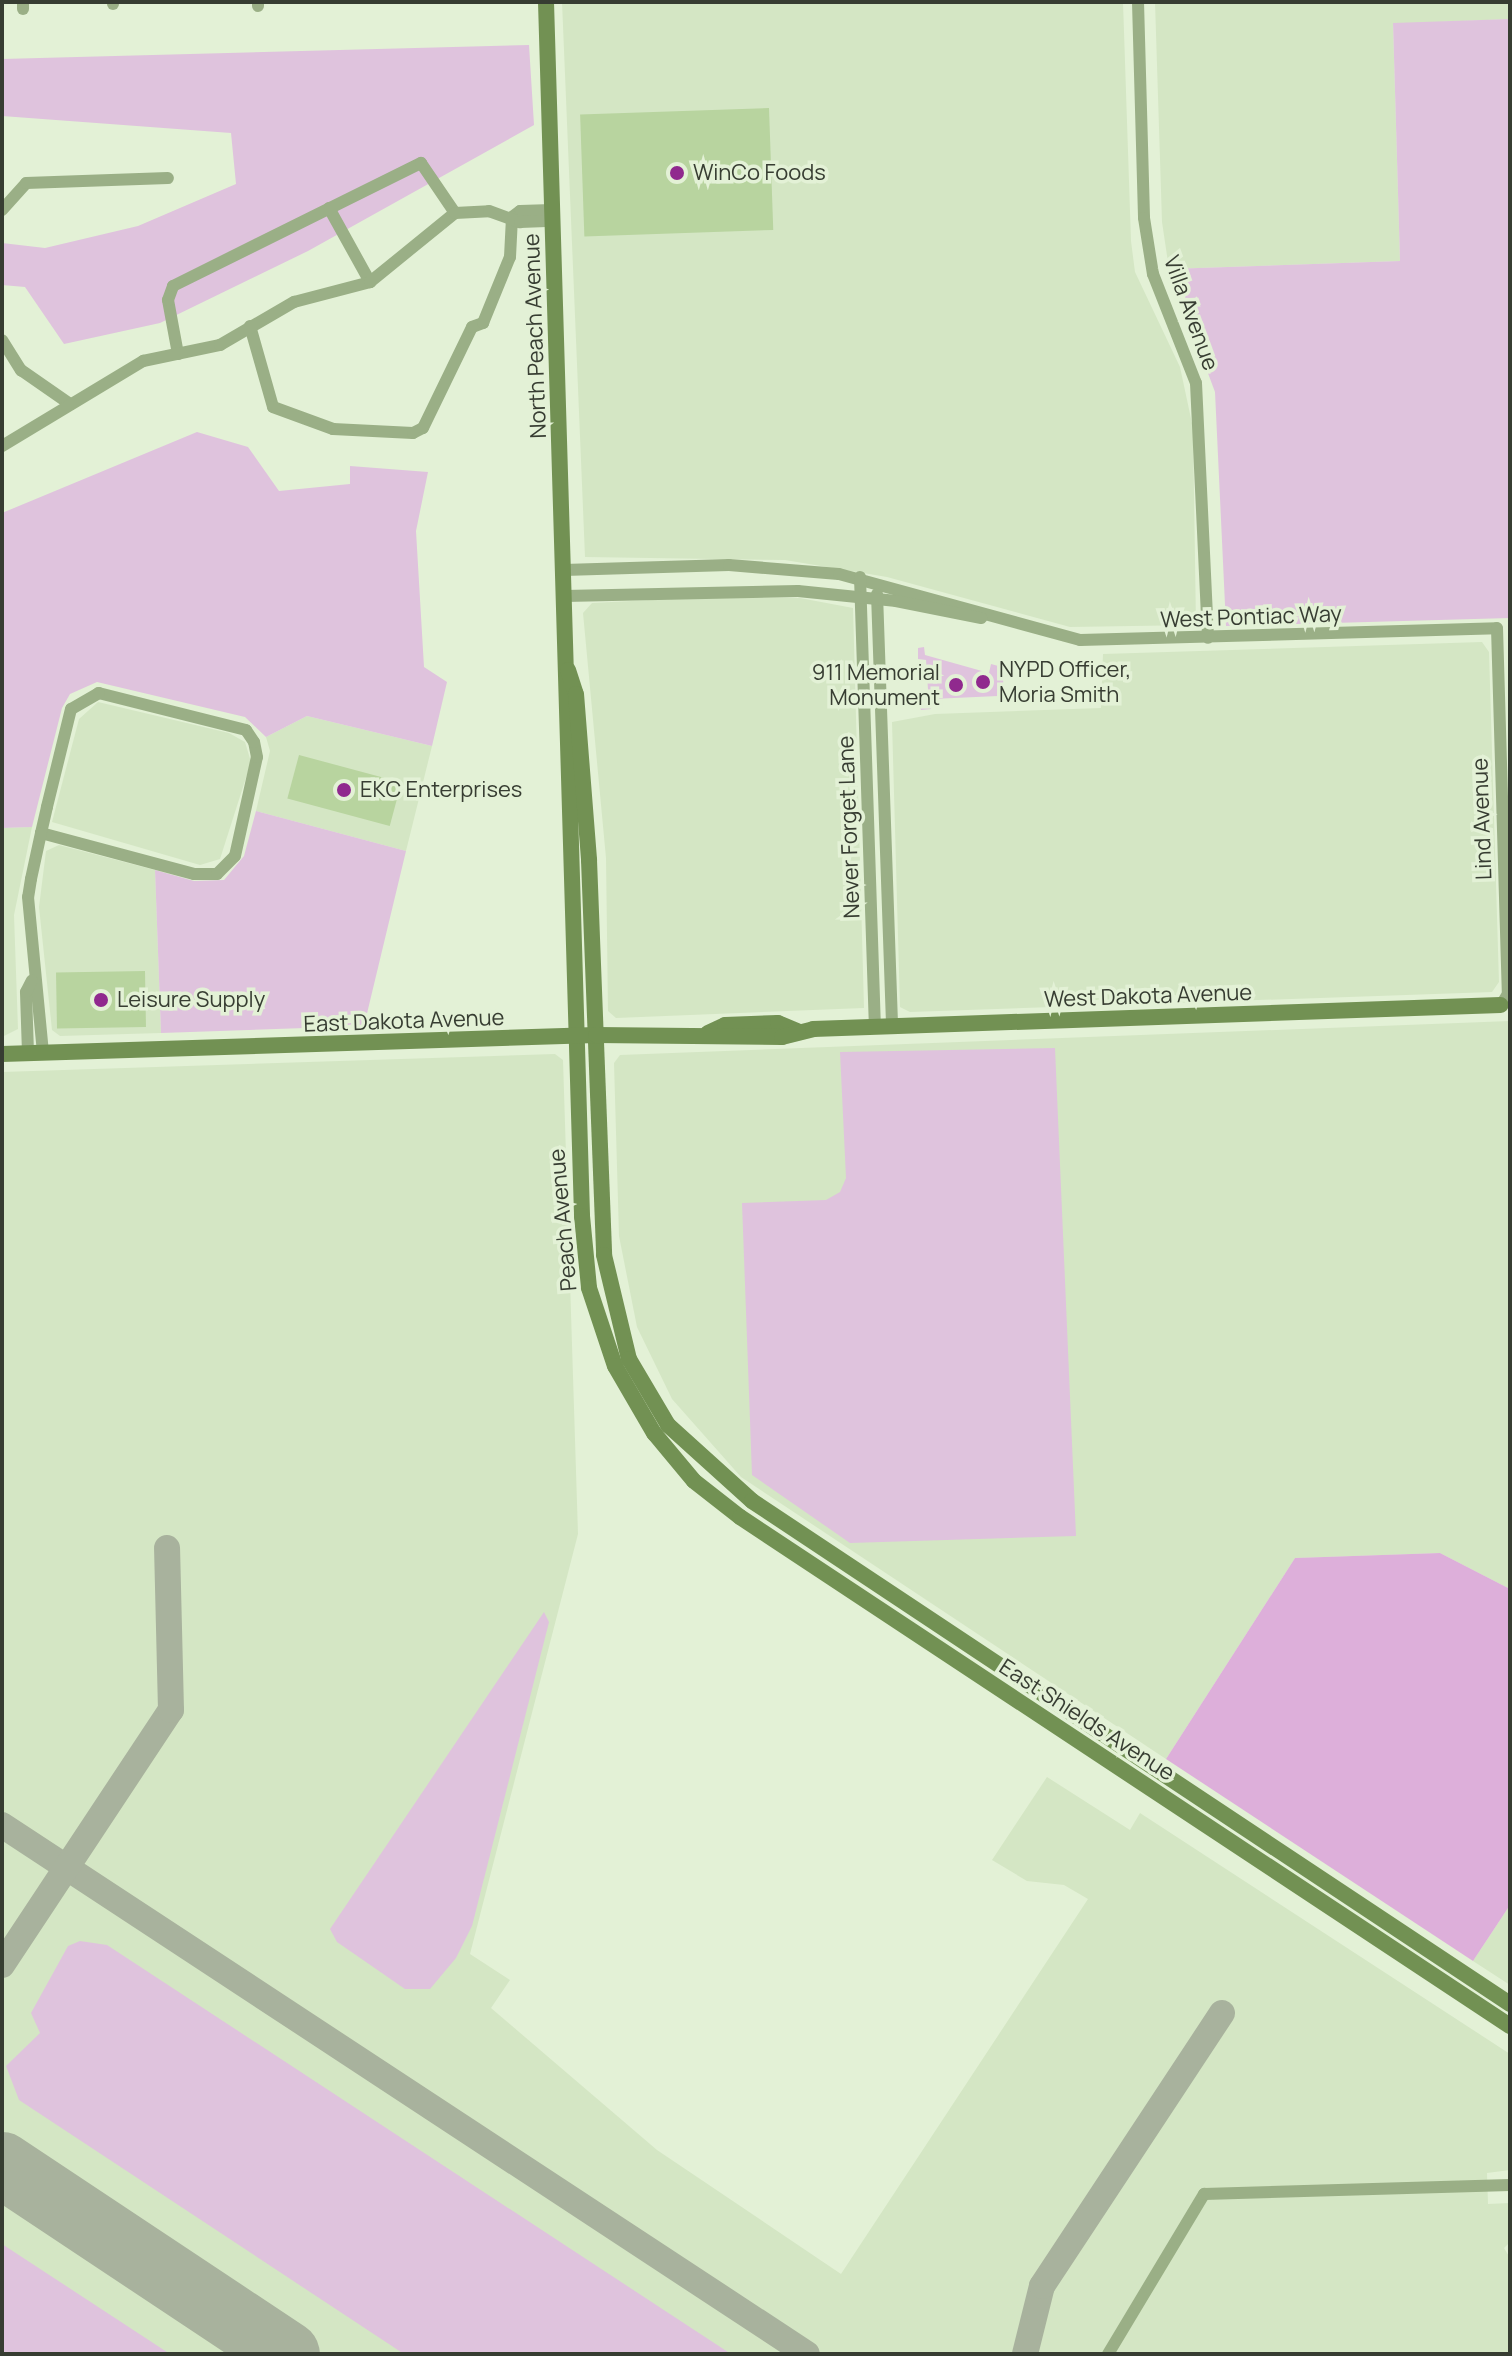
<!DOCTYPE html>
<style>
body{margin:0}
#map{position:relative;width:1512px;height:2356px;overflow:hidden;background:#e3f1d6;font-family:Manrope,sans-serif}
div>[style]{position:absolute}
[style*='--x']{left:calc(var(--x)*1px);top:calc(var(--y)*1px);width:calc(var(--w)*1px);rotate:calc(var(--a)*1deg)}
.built>*{inset:0;background:#d4e6c4}
.green>*{inset:0;background:#dfc3dd}
.water>*{inset:0;background:#ddafda}
.taxiway>*{height:26px;margin:-13px;padding:0 13px;transform-origin:13px;border-radius:13px;background:#a8b29d}
.runway>*{height:66px;margin:-33px;padding:0 33px;transform-origin:33px;border-radius:33px;background:#a8b29d}
.building>*{inset:0;background:#b8d49f;transform-origin:0 0}
.street>*{height:12px;margin:-6px;padding:0 6px;transform-origin:6px;border-radius:6px;background:#9aaf86}
.secondary>*{height:16px;margin:-8px;padding:0 8px;transform-origin:8px;border-radius:8px;background:#729153}
.dots>*{width:22px;height:22px;translate:-50% -50%;box-sizing:border-box;border:4px solid #e3f1d6;border-radius:50%}
span{translate:-50% -50%;white-space:nowrap;text-align:center;line-height:1.15;-webkit-text-stroke:7px #e3f1d6;paint-order:stroke}
.poi-label{font-size:22px;color:#373d32}
.left{translate:0 -50%;text-align:left}
.right{translate:-100% -50%;text-align:right}
.street-label{font-size:22px;color:#373d32}
.frame{position:absolute;inset:0;border:4px solid #373d32;pointer-events:none}
</style>
<div id="map">
<div class="built">
<i style="clip-path:polygon(562px 2px,1123px 2px,1131px 241px,1135px 272px,1180px 367px,1193px 428px,1196px 625px,1070px 627px,887px 577px,785px 560px,585px 557px)"></i>
<i style="clip-path:polygon(1155px 2px,1510px 2px,1510px 19px,1393px 24px,1400px 261px,1169px 269px,1162px 222px)"></i>
<i style="clip-path:polygon(711px 597px,800px 598px,853px 608px,864px 1008px,616px 1018px,608px 1011px,606px 858px,583px 613px,592px 603px)"></i>
<i style="clip-path:polygon(1482px 642px,1489px 652px,1499px 982px,1492px 992px,910px 1012px,900px 1007px,892px 722px,935px 714px,1101px 708px,1103px 654px)"></i>
<i style="clip-path:polygon(98px 702px,229px 733px,245px 742px,251px 762px,220px 859px,200px 865px,52px 822px,79px 719px)"></i>
<i style="clip-path:polygon(307px 716px,432px 746px,406px 851px,256px 811px,270px 751px,266px 737px)"></i>
<i style="clip-path:polygon(32px 827px,14px 915px,18px 1029px,2px 1037px,2px 828px)"></i>
<i style="clip-path:polygon(59px 845px,155px 870px,161px 1033px,60px 1036px,52px 1030px,39px 907px,46px 851px)"></i>
<i style="clip-path:polygon(1510px 1021px,1510px 1589px,1440px 1553px,1295px 1558px,1166px 1759px,741px 1477px,672px 1399px,637px 1327px,619px 1236px,614px 1063px,620px 1055px)"></i>
<i style="clip-path:polygon(555px 1054px,563px 1060px,578px 1534px,470px 1954px,510px 1980px,491px 2008px,657px 2150px,841px 2274px,1088px 1899px,1064px 1885px,1027px 1881px,992px 1860px,1047px 1777px,1130px 1830px,1140px 1813px,1510px 2054px,1510px 2170px,1487px 2173px,1488px 2204px,1510px 2203px,1510px 2242px,1504px 2248px,1510px 2258px,1510px 2354px,2px 2354px,2px 1072px)"></i>
<i style="clip-path:polygon(1510px 1905px,1510px 1985px,1473px 1961px)"></i>
</div>
<div class="green">
<i style="clip-path:polygon(1510px 19px,1510px 618px,1226px 626px,1215px 392px,1169px 269px,1400px 261px,1393px 23px)"></i>
<i style="clip-path:polygon(529px 45px,534px 125px,308px 251px,160px 323px,64px 344px,25px 287px,2px 285px,2px 243px,45px 248px,138px 226px,236px 184px,231px 133px,2px 116px,2px 59px)"></i>
<i style="clip-path:polygon(197px 432px,248px 447px,279px 491px,350px 484px,350px 466px,428px 472px,416px 531px,424px 667px,447px 682px,432px 746px,307px 716px,266px 737px,245px 717px,97px 682px,70px 694px,62px 708px,32px 827px,2px 828px,2px 513px)"></i>
<i style="clip-path:polygon(924px 647px,925px 655px,989px 673px,991px 664px,1002px 667px,1005px 703px,1000px 705px,998px 696px,932px 699px,931px 709px,921px 710px,919px 704px,929px 704px,926px 660px,918px 659px,918px 648px)"></i>
<i style="clip-path:polygon(256px 811px,406px 851px,364px 1026px,161px 1033px,155px 870px,194px 881px,224px 880px,244px 856px)"></i>
<i style="clip-path:polygon(1055px 1048px,1076px 1536px,850px 1543px,752px 1475px,742px 1203px,826px 1200px,840px 1192px,846px 1178px,840px 1052px)"></i>
<i style="clip-path:polygon(544px 1612px,549px 1622px,472px 1926px,456px 1958px,430px 1989px,405px 1989px,337px 1942px,330px 1929px)"></i>
<i style="clip-path:polygon(80px 1941px,107px 1945px,731px 2354px,404px 2354px,19px 2100px,6px 2066px,40px 2033px,31px 2013px,68px 1946px)"></i>
<i style="clip-path:polygon(2px 2244px,170px 2354px,2px 2354px)"></i>
</div>
<div class="water">
<i style="clip-path:polygon(1440px 1553px,1510px 1589px,1510px 1905px,1473px 1961px,1166px 1759px,1295px 1558px)"></i>
</div>
<div class="taxiway">
<i style="--x:2;--y:1825;--w:963;--a:33.31"></i>
<i style="--x:2;--y:1965;--w:306;--a:-56.5"></i>
<i style="--x:171;--y:1710;--w:162;--a:-91.4"></i>
<i style="--x:1025;--y:2354;--w:70;--a:-76"></i>
<i style="--x:1042;--y:2286;--w:327;--a:-56.6"></i>
</div>
<div class="runway">
<i style="--x:2;--y:2165;--w:342;--a:33.6"></i>
</div>
<div class="building">
<i style="left:769px;top:108px;width:122px;height:189px;rotate:88deg"></i>
<i style="left:299px;top:755px;width:106px;height:45px;rotate:15deg"></i>
<i style="left:145px;top:971px;width:56px;height:89px;rotate:89deg"></i>
</div>
<div class="street">
<i style="--x:23;--y:2;--w:7;--a:90"></i>
<i style="--x:113;--y:2;--w:2;--a:90"></i>
<i style="--x:258;--y:2;--w:4;--a:90"></i>
<i style="--x:1138;--y:2;--w:216;--a:88.4"></i>
<i style="--x:1144;--y:218;--w:57;--a:80.9"></i>
<i style="--x:1153;--y:274;--w:117;--a:68.5"></i>
<i style="--x:1196;--y:383;--w:255;--a:87.3"></i>
<i style="--x:329;--y:208;--w:85;--a:61"></i>
<i style="--x:2;--y:210;--w:36;--a:-48"></i>
<i style="--x:26;--y:183;--w:142;--a:-2"></i>
<i style="--x:512;--y:217;--w:10;--a:-37"></i>
<i style="--x:520;--y:211;--w:32;--a:-2"></i>
<i style="--x:250;--y:326;--w:84;--a:74.1"></i>
<i style="--x:273;--y:407;--w:64;--a:20.1"></i>
<i style="--x:333;--y:429;--w:80;--a:2.9"></i>
<i style="--x:413;--y:433;--w:11;--a:-27"></i>
<i style="--x:423;--y:428;--w:112;--a:-64.1"></i>
<i style="--x:472;--y:327;--w:12;--a:-20"></i>
<i style="--x:483;--y:323;--w:71;--a:-67.8"></i>
<i style="--x:510;--y:257;--w:40;--a:-87.1"></i>
<i style="--x:2;--y:340;--w:36;--a:58"></i>
<i style="--x:21;--y:370;--w:60;--a:34.8"></i>
<i style="--x:178;--y:354;--w:55;--a:-100.5"></i>
<i style="--x:168;--y:300;--w:15;--a:-70"></i>
<i style="--x:173;--y:286;--w:277;--a:-26.4"></i>
<i style="--x:421;--y:163;--w:60;--a:55.8"></i>
<i style="--x:2;--y:446;--w:165;--a:-31.1"></i>
<i style="--x:143;--y:361;--w:79;--a:-11.7"></i>
<i style="--x:220;--y:345;--w:86;--a:-30.2"></i>
<i style="--x:294;--y:302;--w:79;--a:-14.7"></i>
<i style="--x:370;--y:282;--w:109;--a:-39.1"></i>
<i style="--x:455;--y:213;--w:34;--a:-3"></i>
<i style="--x:489;--y:211;--w:33;--a:20"></i>
<i style="--x:520;--y:222;--w:33;--a:-2"></i>
<i style="--x:564;--y:570;--w:165;--a:-1.7"></i>
<i style="--x:729;--y:565;--w:110;--a:4.7"></i>
<i style="--x:839;--y:574;--w:250;--a:15.3"></i>
<i style="--x:1080;--y:640;--w:417;--a:-1.6"></i>
<i style="--x:1497;--y:628;--w:366;--a:88.3"></i>
<i style="--x:1508;--y:994;--w:13;--a:122"></i>
<i style="--x:860;--y:577;--w:450;--a:88.1"></i>
<i style="--x:877;--y:594;--w:432;--a:88"></i>
<i style="--x:565;--y:596;--w:233;--a:-1.2"></i>
<i style="--x:798;--y:591;--w:99;--a:5.8"></i>
<i style="--x:896;--y:601;--w:87;--a:11.3"></i>
<i style="--x:41;--y:833;--w:158;--a:15"></i>
<i style="--x:194;--y:874;--w:23;--a:0"></i>
<i style="--x:217;--y:874;--w:25;--a:-45"></i>
<i style="--x:235;--y:856;--w:101;--a:-77.5"></i>
<i style="--x:257;--y:757;--w:15;--a:-101"></i>
<i style="--x:254;--y:742;--w:14;--a:-124"></i>
<i style="--x:246;--y:730;--w:152;--a:-165.9"></i>
<i style="--x:99;--y:693;--w:32;--a:150"></i>
<i style="--x:71;--y:709;--w:101;--a:103.8"></i>
<i style="--x:47;--y:807;--w:27;--a:103"></i>
<i style="--x:41;--y:833;--w:47;--a:102.3"></i>
<i style="--x:31;--y:879;--w:18;--a:99"></i>
<i style="--x:28;--y:897;--w:157;--a:84.5"></i>
<i style="--x:28;--y:1053;--w:61;--a:-91.9"></i>
<i style="--x:26;--y:992;--w:13;--a:-63"></i>
<i style="--x:1108;--y:2354;--w:187;--a:-59"></i>
<i style="--x:1204;--y:2194;--w:306;--a:-1.7"></i>
</div>
<div class="secondary">
<i style="--x:546;--y:2;--w:1215;--a:88.3"></i>
<i style="--x:582;--y:1216;--w:72;--a:84.4"></i>
<i style="--x:589;--y:1288;--w:82;--a:71.6"></i>
<i style="--x:615;--y:1366;--w:78;--a:59.8"></i>
<i style="--x:654;--y:1433;--w:62;--a:50.2"></i>
<i style="--x:694;--y:1481;--w:58;--a:38"></i>
<i style="--x:740;--y:1517;--w:923;--a:33.47"></i>
<i style="--x:568;--y:670;--w:25;--a:72"></i>
<i style="--x:576;--y:694;--w:167;--a:85.5"></i>
<i style="--x:589;--y:860;--w:395;--a:87.8"></i>
<i style="--x:604;--y:1255;--w:107;--a:76.5"></i>
<i style="--x:629;--y:1359;--w:77;--a:59.4"></i>
<i style="--x:668;--y:1425;--w:113;--a:42.1"></i>
<i style="--x:752;--y:1501;--w:910;--a:33.57"></i>
<i style="--x:708;--y:1033;--w:19;--a:-25"></i>
<i style="--x:725;--y:1025;--w:53;--a:-2.2"></i>
<i style="--x:778;--y:1023;--w:21;--a:23"></i>
<i style="--x:2;--y:1054;--w:594;--a:-1.83"></i>
<i style="--x:596;--y:1035;--w:186;--a:0.6"></i>
<i style="--x:782;--y:1037;--w:32;--a:-14"></i>
<i style="--x:813;--y:1029;--w:688;--a:-2"></i>
</div>
<div class="dots">
<i style="left:677px;top:173px;background:#90298e"></i>
<i style="left:983px;top:682px;background:#90298e"></i>
<i style="left:956px;top:685px;background:#90298e"></i>
<i style="left:344px;top:790px;background:#90298e"></i>
<i style="left:101px;top:1000px;background:#90298e"></i>
</div>
<div class="poi-label">
<span class="left" style="left:693px;top:173px">WinCo Foods</span>
<span class="left" style="left:999px;top:682px">NYPD Officer,<br>Moria Smith</span>
<span class="right" style="left:940px;top:685px">911 Memorial<br>Monument</span>
<span class="left" style="left:360px;top:790px">EKC Enterprises</span>
<span class="left" style="left:117px;top:1000px">Leisure Supply</span>
</div>
<div class="street-label">
<span style="left:1191px;top:313px;rotate:70deg">Villa Avenue</span>
<span style="left:535px;top:336px;rotate:-92deg">North Peach Avenue</span>
<span style="left:1251px;top:617px;rotate:-2deg">West Pontiac Way</span>
<span style="left:1482px;top:819px;rotate:-92deg">Lind Avenue</span>
<span style="left:849px;top:827px;rotate:-92deg">Never Forget Lane</span>
<span style="left:1148px;top:996px;rotate:-2deg">West Dakota Avenue</span>
<span style="left:404px;top:1021px;rotate:-2deg">East Dakota Avenue</span>
<span style="left:563px;top:1220px;rotate:-95deg">Peach Avenue</span>
<span style="left:1087px;top:1720px;rotate:33deg">East Shields Avenue</span>
</div>
<div class="frame"></div>
</div>
